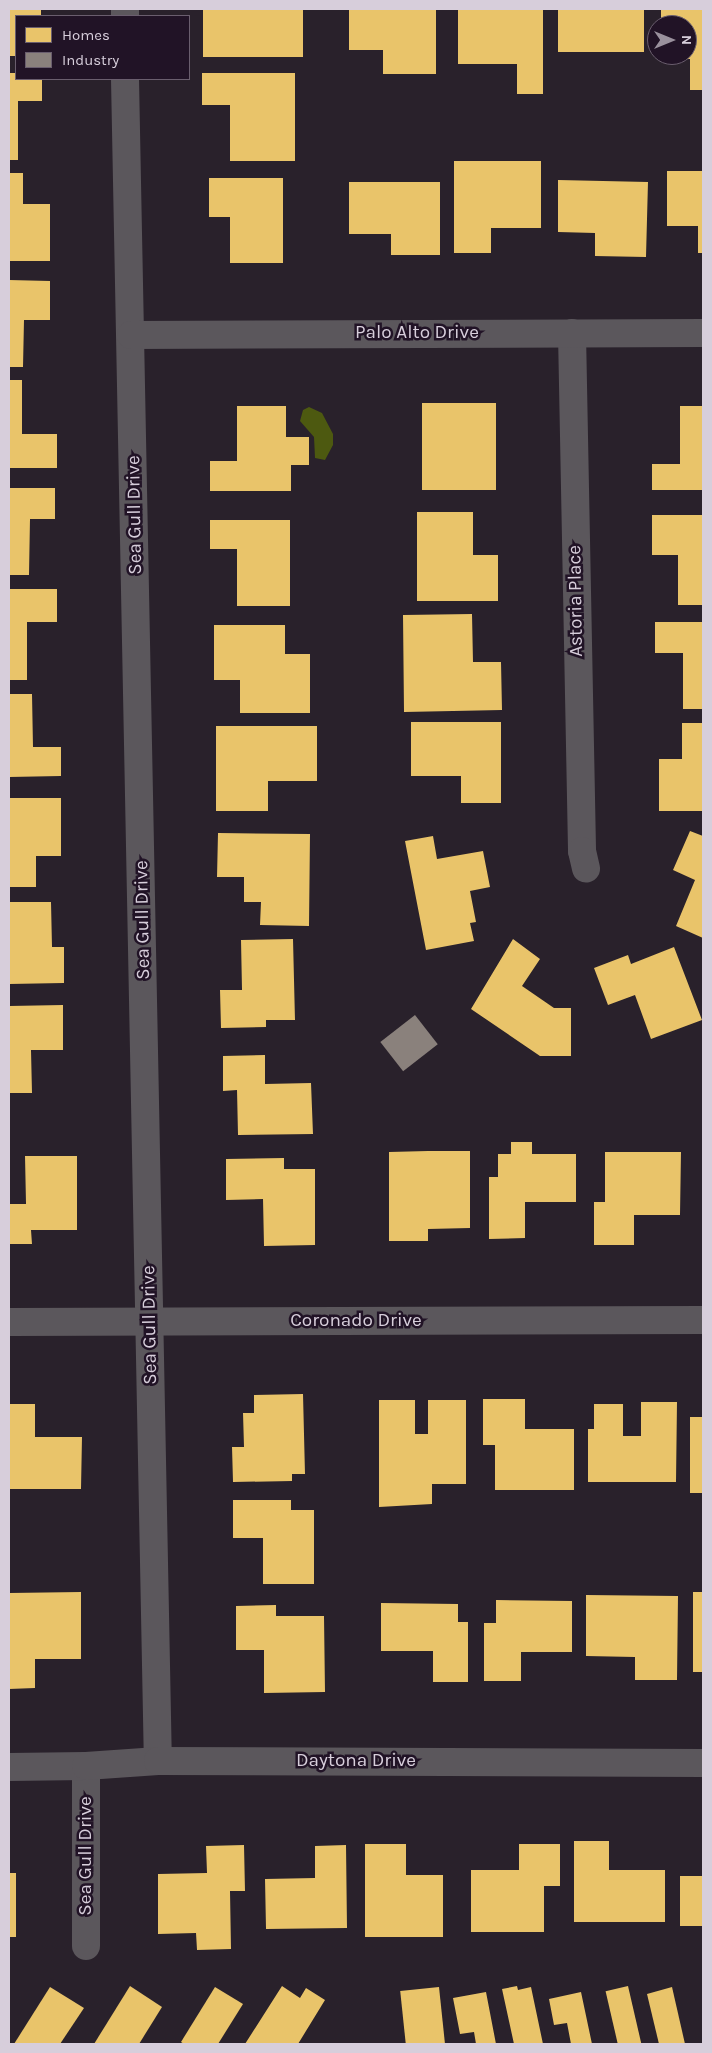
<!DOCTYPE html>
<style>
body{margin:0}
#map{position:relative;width:712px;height:2053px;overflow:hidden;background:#29212b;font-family:Karla,sans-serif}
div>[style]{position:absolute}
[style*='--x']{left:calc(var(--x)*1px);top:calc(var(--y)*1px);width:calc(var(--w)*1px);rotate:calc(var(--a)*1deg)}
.water>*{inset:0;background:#4d5910}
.homes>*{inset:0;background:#e9c46a;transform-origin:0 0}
.industry>*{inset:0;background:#8a817c;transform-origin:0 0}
.street>*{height:28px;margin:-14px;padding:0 14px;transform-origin:14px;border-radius:14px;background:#5b575c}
span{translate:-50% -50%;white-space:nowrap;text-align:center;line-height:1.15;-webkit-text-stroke:5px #211326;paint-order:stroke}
.street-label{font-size:19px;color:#d7cedb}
.frame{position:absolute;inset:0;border:10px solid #d7cedb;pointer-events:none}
.legend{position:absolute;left:15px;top:15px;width:175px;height:65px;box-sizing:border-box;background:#211326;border:1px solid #6a5e6e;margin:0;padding:6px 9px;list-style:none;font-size:15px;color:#d7cedb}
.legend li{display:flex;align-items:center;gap:10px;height:25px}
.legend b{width:25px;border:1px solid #6a5e6e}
.north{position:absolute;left:647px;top:15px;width:50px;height:50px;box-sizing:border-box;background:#211326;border:1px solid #6a5e6e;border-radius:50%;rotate:90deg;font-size:14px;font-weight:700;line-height:20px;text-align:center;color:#d7cedb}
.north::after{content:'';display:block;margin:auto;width:18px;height:22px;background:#9a919d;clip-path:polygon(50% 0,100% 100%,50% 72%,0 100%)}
</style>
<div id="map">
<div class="water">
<i style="clip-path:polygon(309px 407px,322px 413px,333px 434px,333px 445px,325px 460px,315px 458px,314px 437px,300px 421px,303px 410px)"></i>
</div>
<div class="homes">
<i style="clip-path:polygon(9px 9px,41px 9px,41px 16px,16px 16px,16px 56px,9px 56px)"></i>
<i style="left:203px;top:9px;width:100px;height:48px"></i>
<i style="clip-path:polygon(349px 9px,436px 9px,436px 74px,383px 74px,383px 50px,349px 50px)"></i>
<i style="clip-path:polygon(458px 9px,543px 9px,543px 94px,517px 94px,517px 64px,458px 64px)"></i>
<i style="left:558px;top:9px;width:86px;height:43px"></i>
<i style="clip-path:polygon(661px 9px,703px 9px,703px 90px,690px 90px,690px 59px,662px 60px,662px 55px,687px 55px,687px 25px,661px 25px)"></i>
<i style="clip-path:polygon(9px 73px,16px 73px,16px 79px,42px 79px,42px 101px,18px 101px,18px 160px,9px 160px)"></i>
<i style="clip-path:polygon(202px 73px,295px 73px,295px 161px,230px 161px,230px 105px,202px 105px)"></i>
<i style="clip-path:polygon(454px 161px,541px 161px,541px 228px,491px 228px,491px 253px,454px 253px)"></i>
<i style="clip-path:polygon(667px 171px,703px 171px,703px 253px,698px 253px,698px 226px,667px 226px)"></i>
<i style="clip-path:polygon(9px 173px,23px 173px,23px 204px,50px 204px,50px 261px,9px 261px)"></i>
<i style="clip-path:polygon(209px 178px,283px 178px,283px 263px,230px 263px,230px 217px,209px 217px)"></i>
<i style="clip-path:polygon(558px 180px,648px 182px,646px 257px,595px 256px,595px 233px,558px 232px)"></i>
<i style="clip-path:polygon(349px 182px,440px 182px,440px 255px,391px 255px,391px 234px,349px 234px)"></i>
<i style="clip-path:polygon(9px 280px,50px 281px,50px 320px,24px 320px,23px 367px,9px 367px)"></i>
<i style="clip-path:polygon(9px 380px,22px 380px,22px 434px,57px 434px,57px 468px,9px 468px)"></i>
<i style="left:422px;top:403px;width:74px;height:87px"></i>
<i style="clip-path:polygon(237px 406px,286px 406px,286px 437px,309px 437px,309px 465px,291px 465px,291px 491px,210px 491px,210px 461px,237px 461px)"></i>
<i style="clip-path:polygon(680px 406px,703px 406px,703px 490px,652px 490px,652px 464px,680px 464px)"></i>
<i style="clip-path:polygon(9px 488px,55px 488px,55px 519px,30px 519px,29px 575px,9px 575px)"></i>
<i style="clip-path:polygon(417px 512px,473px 512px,473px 555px,498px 555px,498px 601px,417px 601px)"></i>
<i style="clip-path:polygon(652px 515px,703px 515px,703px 605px,678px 605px,678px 555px,652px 555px)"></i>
<i style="clip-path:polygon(210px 520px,290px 520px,290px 606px,237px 606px,237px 549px,210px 549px)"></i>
<i style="clip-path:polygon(9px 589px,57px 589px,57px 622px,27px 622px,27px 680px,9px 680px)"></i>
<i style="clip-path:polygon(472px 614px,473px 662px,501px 662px,502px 710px,404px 712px,403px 615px)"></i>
<i style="clip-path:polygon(655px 622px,703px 622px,703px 709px,683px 709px,683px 653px,655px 653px)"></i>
<i style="clip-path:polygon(214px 625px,285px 625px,285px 654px,310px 654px,310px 713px,240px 713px,240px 680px,214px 680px)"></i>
<i style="clip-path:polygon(9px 694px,32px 694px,33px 747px,61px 747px,61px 776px,9px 777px)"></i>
<i style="clip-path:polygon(411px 722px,501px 722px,501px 803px,461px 803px,461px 776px,411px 776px)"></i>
<i style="clip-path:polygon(682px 723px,703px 723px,703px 811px,659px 811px,659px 759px,682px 759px)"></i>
<i style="clip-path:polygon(216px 726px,317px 726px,317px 781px,268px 781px,268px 811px,216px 811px)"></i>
<i style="clip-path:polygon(9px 798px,61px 798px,61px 856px,36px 856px,36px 887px,9px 887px)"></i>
<i style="clip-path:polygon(690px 831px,703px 836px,703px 938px,676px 926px,695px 880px,673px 870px)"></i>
<i style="clip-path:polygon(218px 833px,310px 834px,309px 926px,260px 925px,261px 902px,244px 902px,244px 877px,217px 877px)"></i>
<i style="clip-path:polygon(433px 836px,437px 859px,483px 851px,490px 887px,470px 891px,476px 922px,470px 923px,474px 941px,426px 950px,405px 841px)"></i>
<i style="clip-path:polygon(9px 902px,51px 902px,52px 947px,64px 947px,64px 983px,9px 984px)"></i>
<i style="clip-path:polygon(293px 939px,295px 1020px,266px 1020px,266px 1027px,221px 1028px,220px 990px,242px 990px,241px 940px)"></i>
<i style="clip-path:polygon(513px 939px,540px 959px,522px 986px,554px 1008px,571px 1008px,571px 1056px,540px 1056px,471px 1009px)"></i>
<i style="clip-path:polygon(674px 947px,702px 1020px,651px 1039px,635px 995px,608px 1005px,594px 968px,628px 955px,631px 964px)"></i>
<i style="clip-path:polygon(63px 1005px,63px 1050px,31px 1050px,32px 1093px,9px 1093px,9px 1006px)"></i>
<i style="clip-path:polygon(265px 1055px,265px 1084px,311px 1083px,313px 1134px,238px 1135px,237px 1090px,223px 1091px,223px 1056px)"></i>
<i style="clip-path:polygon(511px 1142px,532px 1142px,532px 1154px,576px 1154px,576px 1202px,525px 1202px,525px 1238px,489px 1239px,489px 1177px,498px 1177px,498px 1154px,511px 1154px)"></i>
<i style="clip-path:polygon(428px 1151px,470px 1151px,470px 1228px,428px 1229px,428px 1241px,389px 1241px,389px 1152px)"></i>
<i style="clip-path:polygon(605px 1152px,681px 1152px,680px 1215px,634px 1215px,634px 1245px,594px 1245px,594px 1202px,605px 1202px)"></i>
<i style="clip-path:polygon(25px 1156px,77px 1156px,77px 1230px,31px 1230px,32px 1244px,9px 1244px,9px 1204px,26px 1204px)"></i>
<i style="clip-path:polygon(284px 1158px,284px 1169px,315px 1169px,315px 1245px,264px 1246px,263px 1199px,226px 1200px,226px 1159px)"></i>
<i style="clip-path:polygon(303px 1394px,305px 1474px,292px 1474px,292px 1481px,233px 1482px,232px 1447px,244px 1447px,243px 1413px,254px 1413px,254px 1395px)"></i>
<i style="clip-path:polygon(483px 1399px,525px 1399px,525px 1429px,574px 1429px,574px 1490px,495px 1490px,495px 1445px,483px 1445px)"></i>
<i style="clip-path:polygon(379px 1400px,415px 1400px,415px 1434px,428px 1434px,428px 1400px,466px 1400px,466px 1484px,432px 1484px,432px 1504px,379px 1507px)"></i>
<i style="clip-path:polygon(641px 1402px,677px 1402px,676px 1482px,588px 1482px,588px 1429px,594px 1429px,594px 1404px,623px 1404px,623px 1436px,641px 1436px)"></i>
<i style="clip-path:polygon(9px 1404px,35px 1404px,35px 1437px,82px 1437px,81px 1489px,9px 1489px)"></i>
<i style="left:690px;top:1417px;width:13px;height:76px"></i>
<i style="clip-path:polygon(233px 1500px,291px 1500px,291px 1510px,314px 1510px,314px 1584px,263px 1584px,263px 1538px,233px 1538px)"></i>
<i style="clip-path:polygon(81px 1592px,81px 1659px,35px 1659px,35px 1688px,9px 1689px,9px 1593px)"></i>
<i style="left:693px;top:1592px;width:10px;height:80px"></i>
<i style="clip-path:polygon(586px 1595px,678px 1596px,677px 1680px,635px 1680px,635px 1657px,586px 1656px)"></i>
<i style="clip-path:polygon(496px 1600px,572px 1601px,572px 1652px,521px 1652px,521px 1681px,484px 1681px,484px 1623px,496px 1623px)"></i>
<i style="clip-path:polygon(381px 1603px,458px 1604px,458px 1622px,468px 1622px,468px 1682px,433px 1682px,433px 1651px,381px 1651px)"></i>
<i style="clip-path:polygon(276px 1605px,276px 1616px,324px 1616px,325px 1692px,264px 1693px,264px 1650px,236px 1650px,236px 1606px)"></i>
<i style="clip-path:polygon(574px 1841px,609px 1841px,609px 1870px,665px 1870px,665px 1922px,574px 1922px)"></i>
<i style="clip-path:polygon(365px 1844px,406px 1844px,406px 1875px,443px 1875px,443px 1937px,365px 1937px)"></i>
<i style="clip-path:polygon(519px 1844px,560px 1844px,560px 1886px,544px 1886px,544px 1932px,471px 1932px,471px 1870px,519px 1870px)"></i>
<i style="clip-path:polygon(244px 1845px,245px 1891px,230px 1891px,231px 1949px,197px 1950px,196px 1933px,158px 1934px,158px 1874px,207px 1873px,206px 1846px)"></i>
<i style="clip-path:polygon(346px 1845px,347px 1928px,266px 1929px,265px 1879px,315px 1878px,315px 1846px)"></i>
<i style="left:9px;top:1873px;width:7px;height:64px"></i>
<i style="left:680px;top:1876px;width:23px;height:50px"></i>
<i style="clip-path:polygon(130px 1986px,162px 2007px,139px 2044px,94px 2044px)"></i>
<i style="clip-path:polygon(282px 1986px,300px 1998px,306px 1988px,325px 2000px,298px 2044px,245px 2044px)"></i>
<i style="clip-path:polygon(517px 1986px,518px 1990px,531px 1987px,543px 2044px,514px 2044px,502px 1989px)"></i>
<i style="left:628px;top:1986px;width:59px;height:23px;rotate:77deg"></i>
<i style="clip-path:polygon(50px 1987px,84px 2008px,60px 2044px,14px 2044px)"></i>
<i style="clip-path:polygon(215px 1987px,243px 2004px,218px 2044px,184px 2044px,181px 2042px)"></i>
<i style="left:439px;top:1987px;width:57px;height:39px;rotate:84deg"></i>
<i style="clip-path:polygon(672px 1987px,685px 2044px,659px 2044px,647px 1994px)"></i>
<i style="clip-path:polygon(486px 1992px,496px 2044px,476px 2044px,474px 2032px,460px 2034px,453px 1998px)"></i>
<i style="clip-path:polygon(581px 1992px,592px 2044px,571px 2044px,567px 2023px,554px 2025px,549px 1999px)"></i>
</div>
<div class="industry">
<i style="left:415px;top:1015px;width:37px;height:44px;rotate:52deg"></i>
</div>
<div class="street">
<i style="--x:125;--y:16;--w:7;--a:-90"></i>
<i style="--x:125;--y:79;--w:1682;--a:88.88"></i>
<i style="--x:572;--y:333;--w:518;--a:88.89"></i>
<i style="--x:582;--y:851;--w:18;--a:77"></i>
<i style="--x:131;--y:335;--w:572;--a:-0.2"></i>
<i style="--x:9;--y:1322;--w:694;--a:-0.17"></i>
<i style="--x:86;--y:1766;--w:180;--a:90"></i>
<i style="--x:9;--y:1767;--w:77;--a:-0.7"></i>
<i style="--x:86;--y:1766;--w:72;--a:-4"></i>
<i style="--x:158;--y:1761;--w:545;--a:0.21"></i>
</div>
<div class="street-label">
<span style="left:417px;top:333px">Palo Alto Drive</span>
<span style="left:135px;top:515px;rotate:-91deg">Sea Gull Drive</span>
<span style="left:576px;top:601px;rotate:-91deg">Astoria Place</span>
<span style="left:143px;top:920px;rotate:-91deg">Sea Gull Drive</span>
<span style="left:356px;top:1321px">Coronado Drive</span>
<span style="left:150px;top:1325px;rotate:-91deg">Sea Gull Drive</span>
<span style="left:356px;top:1761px">Daytona Drive</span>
<span style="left:86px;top:1856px;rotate:-90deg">Sea Gull Drive</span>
</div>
<div class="frame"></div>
<ul class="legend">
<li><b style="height:14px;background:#e9c46a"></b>Homes</li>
<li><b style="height:14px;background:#8a817c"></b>Industry</li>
</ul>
<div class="north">N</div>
</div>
